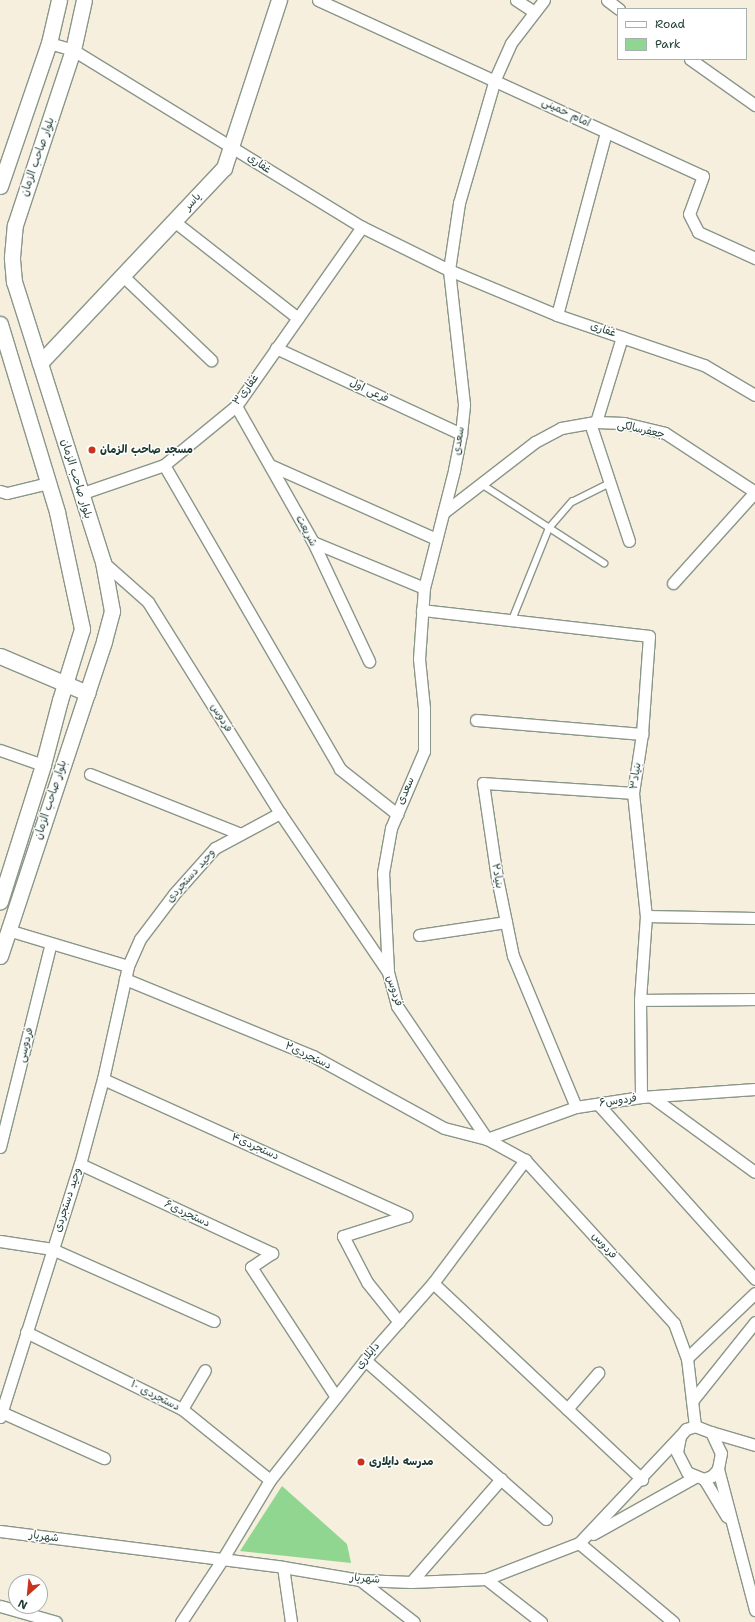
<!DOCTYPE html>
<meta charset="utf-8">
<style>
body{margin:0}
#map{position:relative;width:755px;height:1622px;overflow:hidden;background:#f6efde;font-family:"Shantell Sans","Playpen Sans Arabic",sans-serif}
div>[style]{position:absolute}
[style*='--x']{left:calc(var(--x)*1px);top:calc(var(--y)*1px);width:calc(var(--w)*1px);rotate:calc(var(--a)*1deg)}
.green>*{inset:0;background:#90d690}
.roads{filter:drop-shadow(1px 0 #8a9689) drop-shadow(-1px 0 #8a9689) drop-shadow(0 1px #8a9689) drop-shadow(0 -1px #8a9689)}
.lane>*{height:5.5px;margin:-2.75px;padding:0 2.75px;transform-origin:2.75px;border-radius:2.75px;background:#fff}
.street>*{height:11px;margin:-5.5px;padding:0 5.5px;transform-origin:5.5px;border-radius:5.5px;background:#fff}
.secondary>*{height:15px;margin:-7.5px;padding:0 7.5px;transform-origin:7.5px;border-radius:7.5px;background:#fff}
.dots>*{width:11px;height:11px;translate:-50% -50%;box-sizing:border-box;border:2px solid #fff;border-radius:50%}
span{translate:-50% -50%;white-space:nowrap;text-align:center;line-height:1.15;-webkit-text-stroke:3px #fff;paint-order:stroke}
.street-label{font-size:11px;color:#1f3d34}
.poi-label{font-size:11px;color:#1f3d34;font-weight:700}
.left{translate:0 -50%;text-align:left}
.legend{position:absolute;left:617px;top:8px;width:130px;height:52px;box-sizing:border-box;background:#fff;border:1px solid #a5b1ae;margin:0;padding:5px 7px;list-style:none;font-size:12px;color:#1f3d34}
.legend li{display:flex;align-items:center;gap:8px;height:20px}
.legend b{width:20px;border:1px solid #a5b1ae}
.north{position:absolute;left:8px;top:1574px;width:40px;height:40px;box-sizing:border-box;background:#fff;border:1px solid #a5b1ae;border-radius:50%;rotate:207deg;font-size:11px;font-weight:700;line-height:16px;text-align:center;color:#1f3d34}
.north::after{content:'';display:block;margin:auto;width:14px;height:18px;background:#c8321e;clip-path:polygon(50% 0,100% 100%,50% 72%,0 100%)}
</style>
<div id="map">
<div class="green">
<i style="clip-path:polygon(282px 1486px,347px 1544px,351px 1563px,240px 1551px)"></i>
</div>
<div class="roads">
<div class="lane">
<i style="--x:480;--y:483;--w:148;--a:32.8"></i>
<i style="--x:512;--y:620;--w:99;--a:-68.1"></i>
<i style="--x:549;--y:528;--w:35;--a:-49"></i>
<i style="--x:572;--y:502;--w:42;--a:-26.6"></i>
</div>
<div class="street">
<i style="--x:318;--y:0;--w:423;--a:24.6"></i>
<i style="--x:703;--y:176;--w:40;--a:110.2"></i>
<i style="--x:689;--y:214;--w:20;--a:63"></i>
<i style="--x:698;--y:232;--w:63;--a:24.5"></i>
<i style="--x:516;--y:0;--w:20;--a:33"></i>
<i style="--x:607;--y:0;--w:15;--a:37"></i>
<i style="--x:49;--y:43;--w:25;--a:16"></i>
<i style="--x:73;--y:50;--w:339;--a:31.5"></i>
<i style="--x:362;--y:227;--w:97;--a:26.3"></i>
<i style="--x:449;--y:270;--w:117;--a:22.6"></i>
<i style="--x:557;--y:315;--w:155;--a:18.8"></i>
<i style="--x:704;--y:365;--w:59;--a:30.5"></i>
<i style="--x:690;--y:59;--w:80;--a:35.3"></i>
<i style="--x:175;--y:222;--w:156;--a:38"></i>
<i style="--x:123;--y:276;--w:122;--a:43.7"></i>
<i style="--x:557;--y:315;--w:189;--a:-75"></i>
<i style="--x:276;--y:348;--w:204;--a:24.9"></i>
<i style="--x:236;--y:406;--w:156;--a:60.5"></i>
<i style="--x:313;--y:542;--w:132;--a:64.8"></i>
<i style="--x:596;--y:422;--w:89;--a:-73"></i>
<i style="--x:590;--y:423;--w:124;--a:71.7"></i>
<i style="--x:164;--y:465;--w:351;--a:59.9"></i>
<i style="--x:340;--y:769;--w:73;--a:38.3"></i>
<i style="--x:270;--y:465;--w:182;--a:24"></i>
<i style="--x:0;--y:491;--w:7;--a:16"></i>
<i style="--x:7;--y:493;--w:42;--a:-13.7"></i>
<i style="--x:80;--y:494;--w:89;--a:-19"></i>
<i style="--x:164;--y:465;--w:93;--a:-39.3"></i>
<i style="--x:236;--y:406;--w:219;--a:-54.9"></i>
<i style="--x:443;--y:513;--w:116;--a:-37.7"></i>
<i style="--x:535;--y:442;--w:30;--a:-28"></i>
<i style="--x:561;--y:428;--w:36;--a:-10"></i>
<i style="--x:596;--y:422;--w:28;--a:2"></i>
<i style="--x:624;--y:423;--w:42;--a:13.7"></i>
<i style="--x:665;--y:433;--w:108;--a:33.2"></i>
<i style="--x:313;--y:542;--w:120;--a:22.5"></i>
<i style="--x:103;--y:562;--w:60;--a:41.6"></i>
<i style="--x:148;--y:602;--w:249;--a:58"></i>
<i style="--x:280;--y:813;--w:192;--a:55.8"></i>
<i style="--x:388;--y:972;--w:35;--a:75"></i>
<i style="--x:397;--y:1006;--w:161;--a:55.9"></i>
<i style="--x:487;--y:1139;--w:43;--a:28.9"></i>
<i style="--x:525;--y:1160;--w:221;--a:47.6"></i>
<i style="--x:674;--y:1323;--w:37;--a:70"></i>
<i style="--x:687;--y:1358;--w:68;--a:83.3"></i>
<i style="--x:673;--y:583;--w:122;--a:-48"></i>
<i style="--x:422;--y:610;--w:228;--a:6.5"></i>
<i style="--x:649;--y:636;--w:98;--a:94.1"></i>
<i style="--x:642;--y:734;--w:60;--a:98.7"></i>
<i style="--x:633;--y:793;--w:124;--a:84"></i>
<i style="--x:646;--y:916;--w:84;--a:94.1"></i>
<i style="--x:640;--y:1000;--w:97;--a:89.4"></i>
<i style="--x:476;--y:720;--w:167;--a:4.8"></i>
<i style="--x:0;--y:750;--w:46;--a:19.2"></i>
<i style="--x:90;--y:774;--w:162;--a:21.7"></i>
<i style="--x:646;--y:916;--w:109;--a:1.1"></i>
<i style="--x:8;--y:930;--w:125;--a:16.7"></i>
<i style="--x:419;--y:935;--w:88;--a:-8.5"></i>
<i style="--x:388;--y:971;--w:98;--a:-92.9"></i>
<i style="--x:383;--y:873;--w:46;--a:-79.9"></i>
<i style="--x:391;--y:828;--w:84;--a:-66.8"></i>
<i style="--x:424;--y:751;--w:43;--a:-90"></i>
<i style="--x:424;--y:708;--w:49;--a:-95.8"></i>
<i style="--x:419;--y:659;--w:71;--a:-86"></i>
<i style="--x:424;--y:588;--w:122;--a:-75.7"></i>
<i style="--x:454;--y:470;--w:37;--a:-79"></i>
<i style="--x:461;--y:434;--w:30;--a:-84"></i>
<i style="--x:464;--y:404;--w:135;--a:-96.4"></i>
<i style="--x:449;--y:270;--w:68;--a:-81.5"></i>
<i style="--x:459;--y:203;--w:129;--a:-73.8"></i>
<i style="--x:495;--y:79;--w:39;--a:-66"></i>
<i style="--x:511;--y:43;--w:54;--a:-52.5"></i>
<i style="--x:125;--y:979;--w:203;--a:22.3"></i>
<i style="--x:313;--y:1056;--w:149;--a:28.8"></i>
<i style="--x:444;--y:1128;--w:44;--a:14.3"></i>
<i style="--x:640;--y:1000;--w:115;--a:-0.5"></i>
<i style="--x:103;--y:1079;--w:333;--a:24.3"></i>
<i style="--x:652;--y:1097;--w:127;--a:36.1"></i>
<i style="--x:598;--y:1104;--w:235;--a:48.1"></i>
<i style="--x:576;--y:1107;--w:164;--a:-112.6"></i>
<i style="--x:513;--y:956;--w:80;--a:-101.6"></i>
<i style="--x:497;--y:878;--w:96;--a:-98.4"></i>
<i style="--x:483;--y:783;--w:150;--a:3.8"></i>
<i style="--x:487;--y:1139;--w:95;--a:-19.8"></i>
<i style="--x:576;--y:1107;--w:66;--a:-8.7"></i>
<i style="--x:641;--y:1097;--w:114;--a:-4"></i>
<i style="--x:0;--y:1147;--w:210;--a:-76"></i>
<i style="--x:80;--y:1164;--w:212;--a:24.9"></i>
<i style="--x:272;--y:1253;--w:25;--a:146"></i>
<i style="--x:251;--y:1267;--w:155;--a:56.8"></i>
<i style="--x:0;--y:1241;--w:53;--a:8.7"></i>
<i style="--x:52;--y:1249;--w:177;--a:24"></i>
<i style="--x:433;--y:1283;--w:287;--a:43.2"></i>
<i style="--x:399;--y:1322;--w:51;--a:-128.7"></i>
<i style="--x:367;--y:1282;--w:52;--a:-117.6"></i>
<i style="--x:343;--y:1236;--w:66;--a:-17.6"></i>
<i style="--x:26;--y:1332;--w:174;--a:26.3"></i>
<i style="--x:182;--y:1409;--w:113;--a:38.9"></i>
<i style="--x:687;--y:1358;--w:94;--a:-43.7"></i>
<i style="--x:365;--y:1360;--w:241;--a:41.3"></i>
<i style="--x:692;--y:1401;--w:101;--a:-51.4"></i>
<i style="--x:182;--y:1409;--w:45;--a:-59.5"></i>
<i style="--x:567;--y:1409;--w:48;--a:-49.3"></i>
<i style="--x:1;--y:1412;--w:113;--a:24.1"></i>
<i style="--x:0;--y:1417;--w:265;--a:-72.5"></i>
<i style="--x:80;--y:1164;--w:88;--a:-74.9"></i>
<i style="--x:103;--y:1079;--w:116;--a:-77.5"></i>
<i style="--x:128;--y:966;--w:30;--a:-66"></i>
<i style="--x:140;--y:939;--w:56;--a:-52.9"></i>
<i style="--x:174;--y:894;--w:62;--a:-48.3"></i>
<i style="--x:215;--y:848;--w:74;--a:-28.3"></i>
<i style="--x:695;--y:1426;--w:17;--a:21"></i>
<i style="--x:711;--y:1432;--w:23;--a:65"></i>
<i style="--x:721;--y:1453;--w:16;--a:101"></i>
<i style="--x:718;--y:1469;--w:9;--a:131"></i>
<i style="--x:712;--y:1476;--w:9;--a:159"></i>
<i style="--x:704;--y:1479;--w:18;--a:-158"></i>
<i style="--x:687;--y:1472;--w:22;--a:-117"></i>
<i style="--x:677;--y:1452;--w:16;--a:-79"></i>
<i style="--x:680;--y:1436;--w:9;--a:-49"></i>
<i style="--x:686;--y:1429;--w:9;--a:-18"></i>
<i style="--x:711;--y:1432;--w:46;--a:16.5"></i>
<i style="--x:718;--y:1469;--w:146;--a:75.3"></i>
<i style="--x:704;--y:1479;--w:44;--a:58.8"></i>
<i style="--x:0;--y:1531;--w:285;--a:7.2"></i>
<i style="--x:283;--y:1567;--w:78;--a:9.6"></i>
<i style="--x:360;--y:1580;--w:51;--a:2.2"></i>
<i style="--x:411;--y:1582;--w:75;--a:-2.3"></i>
<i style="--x:486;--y:1579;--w:100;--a:-21.2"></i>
<i style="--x:579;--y:1543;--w:147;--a:-46.7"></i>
<i style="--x:593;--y:1534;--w:117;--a:-29.2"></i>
<i style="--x:579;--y:1543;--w:123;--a:40"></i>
<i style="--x:283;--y:1567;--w:56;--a:81.7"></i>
<i style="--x:486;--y:1579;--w:70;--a:38"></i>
<i style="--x:360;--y:1580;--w:68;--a:37.9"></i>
<i style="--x:411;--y:1582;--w:137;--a:-48.9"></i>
<i style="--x:0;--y:1606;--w:58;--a:15.9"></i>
<i style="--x:181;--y:1622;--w:74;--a:-56.5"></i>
<i style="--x:222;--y:1560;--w:93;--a:-59"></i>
<i style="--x:270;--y:1480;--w:153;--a:-51.6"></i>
<i style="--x:365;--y:1360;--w:103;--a:-48.6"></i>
<i style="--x:433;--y:1283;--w:154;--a:-53.2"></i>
</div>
<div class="secondary">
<i style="--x:0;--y:186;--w:151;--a:-71.1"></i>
<i style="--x:49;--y:43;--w:44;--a:-76.9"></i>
<i style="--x:0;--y:324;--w:196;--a:73.1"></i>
<i style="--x:57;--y:512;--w:120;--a:77.9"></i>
<i style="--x:82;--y:629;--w:74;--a:107.2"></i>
<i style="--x:60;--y:700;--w:67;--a:104.7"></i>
<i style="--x:43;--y:765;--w:143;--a:107.5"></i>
<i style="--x:40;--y:363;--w:268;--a:-46.7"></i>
<i style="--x:224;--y:168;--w:177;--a:-71.9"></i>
<i style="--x:0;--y:656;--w:95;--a:23"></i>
<i style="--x:0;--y:956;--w:332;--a:-71.7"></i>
<i style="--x:104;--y:641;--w:31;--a:-75"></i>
<i style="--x:112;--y:611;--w:50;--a:-100.4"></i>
<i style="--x:103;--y:562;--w:294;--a:-107.6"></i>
<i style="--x:14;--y:282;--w:25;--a:-95"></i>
<i style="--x:12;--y:257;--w:32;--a:-85"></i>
<i style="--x:15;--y:225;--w:184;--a:-71.7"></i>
<i style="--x:73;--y:50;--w:51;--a:-77.6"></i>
</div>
</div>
<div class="dots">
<i style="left:92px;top:450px;background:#c8321e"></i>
<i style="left:361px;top:1462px;background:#c8321e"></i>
</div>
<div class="street-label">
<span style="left:566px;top:113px;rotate:26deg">امام خمینی</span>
<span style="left:38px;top:157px;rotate:-71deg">بلوار صاحب الزمان</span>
<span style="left:259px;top:164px;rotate:35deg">غفاری</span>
<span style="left:193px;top:202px;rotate:-48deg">یاسر</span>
<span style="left:603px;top:330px;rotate:19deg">غفاری</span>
<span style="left:246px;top:390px;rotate:-53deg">غفاری۳</span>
<span style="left:369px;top:391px;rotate:25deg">فرعی اول</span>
<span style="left:641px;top:430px;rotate:13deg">جعفرسالکی</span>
<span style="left:459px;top:441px;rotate:-81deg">سعدی</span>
<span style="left:76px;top:479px;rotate:73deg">بلوار صاحب الزمان</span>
<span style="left:306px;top:531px;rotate:62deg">شریعت</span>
<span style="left:221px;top:718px;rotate:58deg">فردوس</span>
<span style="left:636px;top:776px;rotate:-82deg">بنیاد۳</span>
<span style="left:406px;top:791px;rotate:-67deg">سعدی</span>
<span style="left:51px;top:800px;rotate:-72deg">بلوار صاحب الزمان</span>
<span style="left:191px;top:876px;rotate:-48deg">وحید دستجردی</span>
<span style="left:497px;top:876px;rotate:80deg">بنیاد۲</span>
<span style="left:394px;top:991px;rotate:72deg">فردوس</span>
<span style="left:26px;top:1045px;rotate:-76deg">فردوسی</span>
<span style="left:308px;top:1056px;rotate:25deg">دستجردی۲</span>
<span style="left:618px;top:1101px;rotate:-8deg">فردوس۶</span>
<span style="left:255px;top:1147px;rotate:24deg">دستجردی۴</span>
<span style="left:68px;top:1200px;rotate:-72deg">وحید دستجردی</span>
<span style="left:187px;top:1214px;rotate:25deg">دستجردی۶</span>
<span style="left:604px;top:1246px;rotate:48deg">فردوس</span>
<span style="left:368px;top:1356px;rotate:-50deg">دایلاری</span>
<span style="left:155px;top:1396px;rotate:27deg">دستجردی ۱۰</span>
<span style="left:44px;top:1537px;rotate:7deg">شهریار</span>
<span style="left:365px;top:1579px;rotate:5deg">شهریار</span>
</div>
<div class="poi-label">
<span class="left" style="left:100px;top:450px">مسجد صاحب الزمان</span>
<span class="left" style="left:369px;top:1462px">مدرسه دایلاری</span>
</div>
<ul class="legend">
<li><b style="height:5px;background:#fff"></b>Road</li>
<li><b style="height:11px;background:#90d690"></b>Park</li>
</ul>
<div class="north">N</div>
</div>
